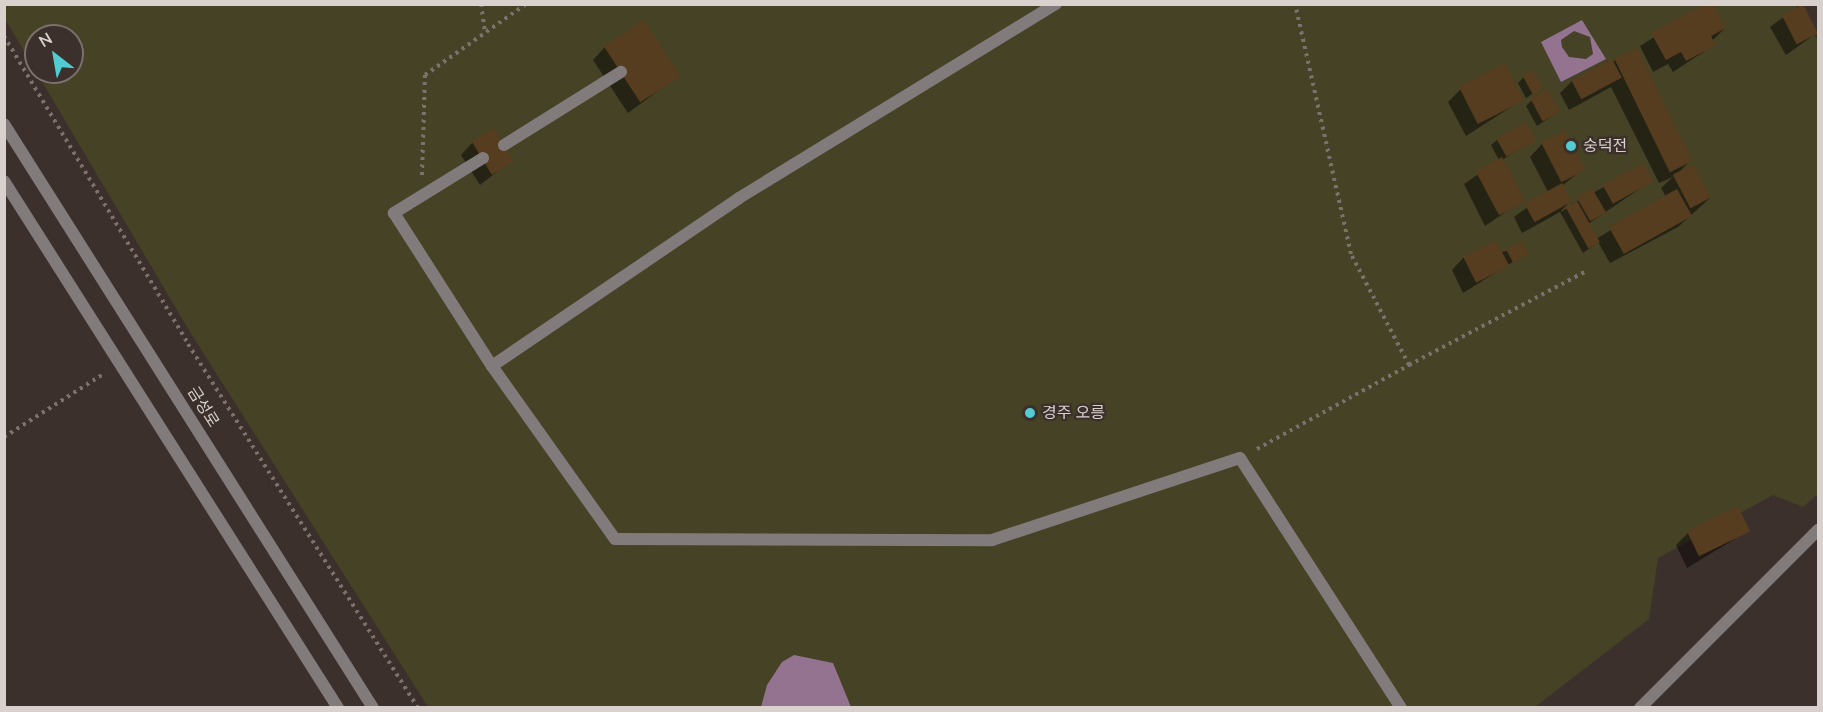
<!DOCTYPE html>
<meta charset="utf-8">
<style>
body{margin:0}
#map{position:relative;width:1823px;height:712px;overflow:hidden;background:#3c302c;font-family:"Nunito Sans","Noto Sans KR",sans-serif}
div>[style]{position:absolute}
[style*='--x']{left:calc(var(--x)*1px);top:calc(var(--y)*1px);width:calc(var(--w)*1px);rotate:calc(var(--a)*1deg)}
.green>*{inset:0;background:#454226}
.water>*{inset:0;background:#93738f}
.shadow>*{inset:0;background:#0007}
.building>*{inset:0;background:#563d1f;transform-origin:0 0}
.path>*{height:4px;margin-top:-2px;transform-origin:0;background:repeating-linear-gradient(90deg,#7b716d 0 3px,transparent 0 7.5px)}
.pedestrian>*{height:12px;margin:-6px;padding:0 6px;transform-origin:6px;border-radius:6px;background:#827b7c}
.minor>*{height:12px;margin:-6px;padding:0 6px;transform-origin:6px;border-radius:6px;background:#827b7c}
.tertiary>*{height:12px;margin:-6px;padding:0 6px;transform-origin:6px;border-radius:6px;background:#827b7c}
.dots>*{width:16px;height:16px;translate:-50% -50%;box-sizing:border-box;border:3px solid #3c302c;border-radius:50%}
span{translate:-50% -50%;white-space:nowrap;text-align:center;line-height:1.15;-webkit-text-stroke:4.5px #3c302c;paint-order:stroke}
.poi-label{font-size:16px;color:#d9d1ce}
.left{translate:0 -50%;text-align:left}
.street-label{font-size:16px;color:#d9d1ce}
.frame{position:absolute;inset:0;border:6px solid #d9d1ce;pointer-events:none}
.north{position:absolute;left:24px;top:24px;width:60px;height:60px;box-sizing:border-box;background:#3c302c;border:2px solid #7b706d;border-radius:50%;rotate:329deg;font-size:16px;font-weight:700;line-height:24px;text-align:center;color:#d9d1ce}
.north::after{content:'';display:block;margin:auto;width:21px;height:27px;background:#51ccd3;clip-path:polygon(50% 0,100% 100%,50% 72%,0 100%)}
</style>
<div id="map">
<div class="green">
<i style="clip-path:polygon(evenodd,4px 5px,1796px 5px,1818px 41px,1818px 494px,1803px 507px,1773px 495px,1658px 558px,1649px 619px,1535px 707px,428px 707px,190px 332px,5px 19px,4px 5px,36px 36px,72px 36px,72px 72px,36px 72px,36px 36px)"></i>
</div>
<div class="water">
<i style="clip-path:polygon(evenodd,1582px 20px,1606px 59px,1561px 82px,1541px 42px,1582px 20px,1574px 31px,1590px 37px,1593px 54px,1586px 59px,1569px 57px,1562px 47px,1561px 40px,1574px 31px)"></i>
<i style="clip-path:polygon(794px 655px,833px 663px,851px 707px,761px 707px,767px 685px,782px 662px)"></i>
</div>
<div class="shadow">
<i style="clip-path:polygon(1707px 4px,1725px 28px,1712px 41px,1714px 45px,1673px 72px,1668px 64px,1653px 72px,1640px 46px)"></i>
<i style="clip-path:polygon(1801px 4px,1817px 33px,1786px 55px,1770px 27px)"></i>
<i style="clip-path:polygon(605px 47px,678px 76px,628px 113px,593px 60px)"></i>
<i style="clip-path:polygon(evenodd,1616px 60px,1691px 160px,1680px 171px,1710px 198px,1678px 227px,1610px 263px,1598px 242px,1583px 253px,1560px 212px,1522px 233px,1514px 217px,1548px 192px,1530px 157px,1542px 144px,1583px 169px,1562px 186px,1572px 204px,1604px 187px,1651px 181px,1588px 224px,1596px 239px,1666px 197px,1661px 188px,1673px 177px,1659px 183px,1611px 87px,1569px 110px,1560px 93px,1572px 81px,1616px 60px,1570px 201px,1572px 205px,1561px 212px,1561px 211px,1570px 201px)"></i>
<i style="clip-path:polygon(1524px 77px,1541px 88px,1526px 98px,1518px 83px)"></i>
<i style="clip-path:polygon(1460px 90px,1522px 100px,1466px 136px,1448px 102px)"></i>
<i style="clip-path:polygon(1532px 100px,1558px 112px,1537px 126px,1526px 106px)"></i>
<i style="clip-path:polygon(1525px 124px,1534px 140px,1502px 160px,1523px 200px,1485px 226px,1464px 184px,1499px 160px,1491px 145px,1497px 140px)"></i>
<i style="clip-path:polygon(473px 142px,512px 160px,480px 185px,461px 155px)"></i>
<i style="clip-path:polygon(1507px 251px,1527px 253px,1463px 293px,1452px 270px,1464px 257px)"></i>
<i style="clip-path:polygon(1748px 531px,1687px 568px,1676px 545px,1688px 533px)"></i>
</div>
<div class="building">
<i style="left:1803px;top:4px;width:33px;height:24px;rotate:63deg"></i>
<i style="clip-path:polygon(1704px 5px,1714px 5px,1726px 28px,1711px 36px,1716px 45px,1686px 61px,1681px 52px,1666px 60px,1651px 33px)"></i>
<i style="left:644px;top:20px;width:67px;height:48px;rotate:57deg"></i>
<i style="left:1637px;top:48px;width:126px;height:25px;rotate:64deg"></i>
<i style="left:1612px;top:59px;width:21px;height:46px;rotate:62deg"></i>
<i style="left:1505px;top:63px;width:42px;height:52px;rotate:63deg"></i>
<i style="left:1533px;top:70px;width:21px;height:12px;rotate:61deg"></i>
<i style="left:1548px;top:89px;width:26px;height:20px;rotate:62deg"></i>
<i style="left:1526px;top:122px;width:21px;height:34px;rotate:61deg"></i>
<i style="left:494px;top:128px;width:39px;height:26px;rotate:59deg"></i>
<i style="left:1565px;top:130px;width:45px;height:27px;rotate:63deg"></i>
<i style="left:1502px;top:157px;width:50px;height:30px;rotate:62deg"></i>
<i style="left:1643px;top:163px;width:21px;height:46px;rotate:61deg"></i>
<i style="left:1693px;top:164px;width:38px;height:23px;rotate:62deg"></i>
<i style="left:1562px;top:183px;width:21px;height:43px;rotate:61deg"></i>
<i style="left:1592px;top:188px;width:28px;height:18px;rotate:60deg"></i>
<i style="left:1677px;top:189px;width:31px;height:78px;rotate:61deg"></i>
<i style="left:1577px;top:201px;width:47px;height:13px;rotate:61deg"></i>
<i style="left:1496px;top:240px;width:29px;height:37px;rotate:63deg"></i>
<i style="left:1522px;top:241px;width:15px;height:18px;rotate:62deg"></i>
<i style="left:1738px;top:506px;width:28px;height:57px;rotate:64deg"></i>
</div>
<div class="path">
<i style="--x:481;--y:4;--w:30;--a:82"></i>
<i style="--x:4;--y:36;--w:359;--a:59.1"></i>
<i style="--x:188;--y:344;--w:431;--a:57.7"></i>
<i style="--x:422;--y:175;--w:100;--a:-88.3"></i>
<i style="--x:425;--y:75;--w:123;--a:-35.1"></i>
<i style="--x:1409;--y:365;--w:199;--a:-27.9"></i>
<i style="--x:4;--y:437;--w:120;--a:-32.4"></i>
<i style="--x:1257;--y:449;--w:174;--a:-28.9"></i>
<i style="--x:1409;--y:365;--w:125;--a:-117.6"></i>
<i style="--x:1351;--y:254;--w:256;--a:-102.6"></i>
</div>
<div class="pedestrian">
<i style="--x:504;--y:145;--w:138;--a:-32"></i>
<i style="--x:483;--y:158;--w:105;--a:148.3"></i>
<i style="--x:394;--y:213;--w:182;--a:57.4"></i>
<i style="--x:492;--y:366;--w:212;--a:54.6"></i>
<i style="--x:615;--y:539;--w:377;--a:0.2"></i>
<i style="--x:992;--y:540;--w:261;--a:-18.3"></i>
<i style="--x:1240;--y:458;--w:297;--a:57.2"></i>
<i style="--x:492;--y:366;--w:299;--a:-34.2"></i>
<i style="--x:739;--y:198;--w:372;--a:-31.5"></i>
</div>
<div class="minor">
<i style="--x:1640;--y:708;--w:252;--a:-45"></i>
</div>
<div class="tertiary">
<i style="--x:4;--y:124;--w:691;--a:57.71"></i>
<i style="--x:4;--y:181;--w:624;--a:57.63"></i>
</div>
<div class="dots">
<i style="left:1571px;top:146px;background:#51ccd3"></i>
<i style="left:1030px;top:413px;background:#51ccd3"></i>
</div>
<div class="poi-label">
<span class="left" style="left:1583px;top:146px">숭덕전</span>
<span class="left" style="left:1042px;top:413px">경주 오릉</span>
</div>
<div class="street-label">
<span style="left:203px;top:407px;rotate:58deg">금성로</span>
</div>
<div class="frame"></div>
<div class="north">N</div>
</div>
